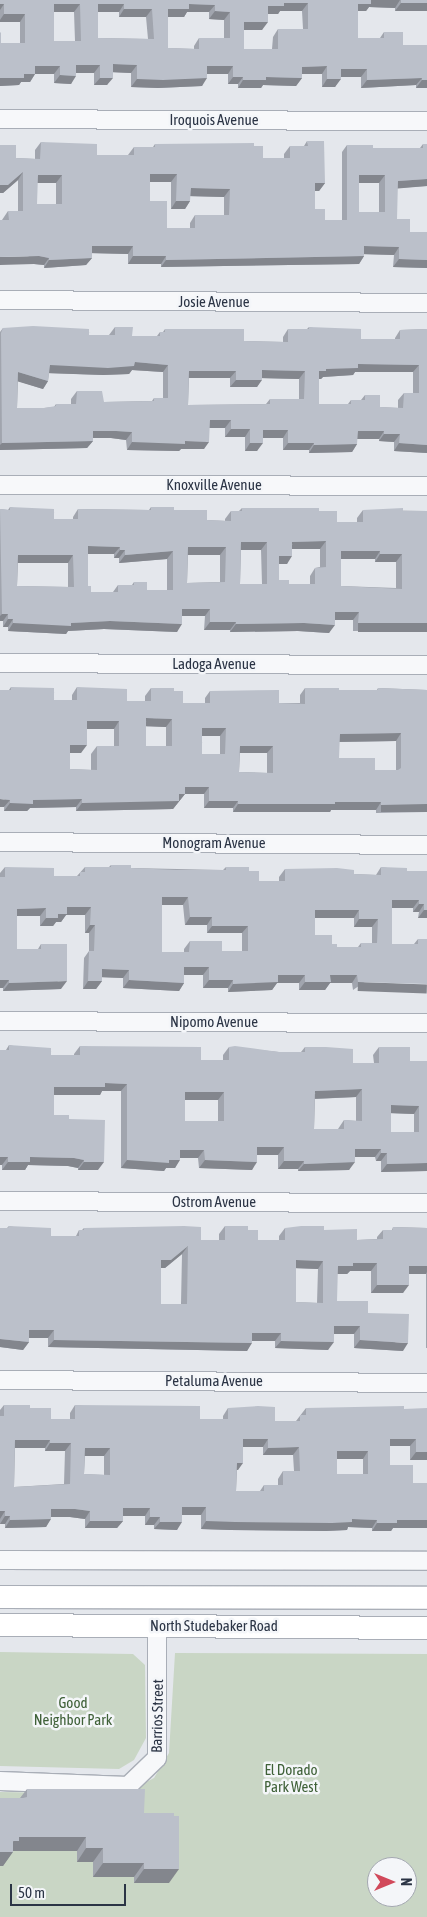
<!DOCTYPE html>
<style>
body{margin:0}
#map{position:relative;width:427px;height:1917px;overflow:hidden;background:#e4e7ec;font-family:"Asap Condensed",sans-serif}
div>[style]{position:absolute}
[style*='--x']{left:calc(var(--x)*1px);top:calc(var(--y)*1px);width:calc(var(--w)*1px);rotate:calc(var(--a)*1deg)}
.green>*{inset:0;background:#c9d6c5}
.roads{filter:drop-shadow(1px 0 #a9aeb7) drop-shadow(-1px 0 #a9aeb7) drop-shadow(0 1px #a9aeb7) drop-shadow(0 -1px #a9aeb7)}
.minor>*{height:18px;margin:-9px;padding:0 9px;transform-origin:9px;border-radius:9px;background:#f7f8fa}
.major>*{height:22px;margin:-11px;padding:0 11px;transform-origin:11px;border-radius:11px;background:#fff}
.wall>*{inset:0;background:#a1a5ae}
.shaded-wall>*{inset:0;background:#83868d;transform-origin:0 0}
.building>*{inset:0;background:#bbc0ca;transform-origin:0 0}
span{translate:-50% -50%;white-space:nowrap;text-align:center;line-height:1.15;-webkit-text-stroke:5px #f4f6f9;paint-order:stroke}
.street-label{font-size:15px;color:#2b3445}
.park-label{font-size:15px;color:#3f6138}
.north{position:absolute;left:367px;top:1857px;width:50px;height:50px;box-sizing:border-box;background:#f4f6f9;border:1px solid #a4a8b1;border-radius:50%;rotate:90deg;font-size:14px;font-weight:700;line-height:20px;text-align:center;color:#2b3445}
.north::after{content:'';display:block;margin:auto;width:18px;height:22px;background:#d1495b;clip-path:polygon(50% 0,100% 100%,50% 72%,0 100%)}
.scale{position:absolute;left:10px;top:1884px;width:116px;height:22px;box-sizing:border-box;border:2px solid #2b3445;border-top:0;padding-left:6px;font-size:15px;line-height:18px;white-space:nowrap;color:#2b3445;-webkit-text-stroke:4px #f4f6f9;paint-order:stroke}
</style>
<div id="map">
<div class="green">
<i style="clip-path:polygon(0 1652px,133px 1654px,145px 1665px,146px 1738px,134px 1760px,119px 1769px,0 1766px)"></i>
<i style="clip-path:polygon(evenodd,175px 1653px,427px 1654px,427px 1917px,0 1917px,0 1792px,123px 1794px,154px 1778px,169px 1753px,175px 1653px,377px 1867px,407px 1867px,407px 1897px,377px 1897px,377px 1867px)"></i>
</div>
<div class="roads">
<div class="minor">
<i style="--x:0;--y:119;--w:427;--a:0.3"></i>
<i style="--x:0;--y:300;--w:427;--a:0.4"></i>
<i style="--x:0;--y:485;--w:427;--a:0.1"></i>
<i style="--x:0;--y:663;--w:427;--a:0.3"></i>
<i style="--x:0;--y:842;--w:427;--a:0.4"></i>
<i style="--x:0;--y:1021;--w:427;--a:0.3"></i>
<i style="--x:0;--y:1201;--w:427;--a:0.3"></i>
<i style="--x:0;--y:1380;--w:427;--a:0.4"></i>
<i style="--x:0;--y:1560;--w:427;--a:0.1"></i>
<i style="--x:0;--y:1781;--w:128;--a:2.2"></i>
<i style="--x:128;--y:1786;--w:40;--a:-44"></i>
<i style="--x:157;--y:1758;--w:132;--a:-90"></i>
</div>
<div class="major">
<i style="--x:0;--y:1597;--w:427;--a:0.1"></i>
<i style="--x:0;--y:1625;--w:427;--a:0.4"></i>
</div>
</div>
<div class="wall">
<i style="clip-path:polygon(evenodd,0 0,427px 0,395px 11px,395px 8px,369px 7px,366px 11px,358px 11px,358px 38px,380px 38px,384px 32px,403px 45px,427px 45px,427px 88px,416px 88px,416px 85px,361px 88px,361px 77px,341px 77px,335px 87px,322px 87px,322px 74px,302px 74px,302px 78px,296px 86px,263px 85px,261px 88px,238px 88px,238px 84px,228px 84px,228px 74px,207px 74px,202px 86px,158px 88px,131px 87px,131px 73px,113px 72px,107px 85px,94px 85px,94px 73px,76px 73px,71px 84px,54px 83px,54px 74px,35px 74px,30px 82px,21px 82px,19px 85px,0 86px,0 32px,1px 43px,20px 43px,20px 22px,0 22px,0 0,280px 11px,302px 11px,303px 29px,278px 29px,273px 37px,272px 49px,244px 49px,244px 30px,262px 30px,268px 14px,278px 14px,280px 11px,0 0,54px 12px,74px 12px,75px 41px,54px 41px,54px 12px,0 0,98px 12px,119px 12px,119px 17px,146px 17px,148px 39px,98px 38px,98px 12px,0 0,187px 12px,209px 12px,209px 19px,224px 20px,224px 38px,199px 38px,194px 46px,194px 49px,168px 48px,168px 17px,184px 17px,187px 12px)"></i>
<i style="clip-path:polygon(evenodd,307px 141px,325px 183px,319px 191px,315px 191px,315px 209px,325px 220px,342px 220px,342px 152px,347px 145px,373px 148px,420px 148px,423px 144px,427px 144px,427px 186px,397px 188px,397px 219px,410px 232px,427px 232px,427px 268px,393px 267px,394px 255px,364px 254px,364px 256px,359px 264px,161px 267px,161px 264px,128px 264px,128px 254px,92px 253px,92px 258px,86px 265px,44px 268px,44px 265px,34px 264px,2px 220px,8px 211px,18px 211px,18px 180px,3px 193px,0 193px,0 145px,16px 158px,35px 159px,35px 150px,41px 142px,97px 155px,128px 155px,134px 147px,153px 147px,155px 144px,254px 146px,263px 158px,284px 158px,284px 154px,290px 146px,304px 146px,307px 141px,150px 182px,171px 182px,171px 209px,185px 209px,190px 201px,190px 196px,224px 197px,224px 215px,195px 215px,190px 223px,190px 228px,167px 228px,150px 201px,150px 182px,307px 141px,37px 183px,56px 183px,56px 204px,37px 204px,37px 183px,307px 141px,359px 183px,379px 183px,379px 212px,359px 212px,359px 183px)"></i>
<i style="clip-path:polygon(evenodd,115px 327px,132px 336px,157px 336px,160px 332px,163px 332px,165px 329px,244px 341px,283px 342px,283px 337px,288px 329px,307px 329px,309px 327px,361px 339px,395px 339px,395px 338px,400px 330px,427px 329px,427px 453px,394px 451px,394px 442px,379px 441px,379px 439px,357px 439px,357px 444px,352px 452px,309px 453px,309px 450px,283px 450px,283px 438px,263px 438px,257px 451px,245px 451px,245px 437px,225px 437px,225px 428px,209px 428px,204px 449px,181px 449px,179px 451px,127px 450px,126px 440px,111px 438px,93px 438px,93px 441px,87px 448px,0 450px,0 332px,3px 328px,89px 335px,109px 335px,115px 327px,132px 370px,163px 372px,163px 398px,154px 398px,152px 401px,104px 402px,77px 391px,71px 399px,71px 404px,56px 404px,54px 407px,44px 408px,17px 408px,18px 381px,43px 389px,48px 381px,49px 373px,103px 375px,129px 374px,132px 370px,115px 327px,355px 372px,413px 372px,413px 393px,404px 393px,398px 400px,398px 408px,380px 407px,365px 395px,361px 400px,351px 400px,348px 404px,319px 404px,319px 379px,321px 379px,323px 377px,353px 375px,355px 372px,115px 327px,189px 378px,230px 378px,230px 387px,257px 387px,262px 378px,299px 379px,299px 399px,270px 399px,266px 404px,188px 405px,189px 378px)"></i>
<i style="clip-path:polygon(evenodd,10px 507px,54px 519px,73px 519px,73px 517px,78px 509px,149px 510px,151px 507px,174px 510px,207px 520px,225px 521px,225px 519px,231px 511px,239px 511px,242px 508px,319px 511px,337px 522px,357px 522px,357px 518px,363px 510px,427px 511px,427px 630px,353px 631px,353px 620px,335px 620px,329px 633px,298px 631px,230px 632px,230px 630px,204px 630px,205px 616px,182px 616px,177px 632px,104px 629px,68px 631px,66px 634px,8px 631px,8px 627px,3px 627px,3px 621px,0 621px,0 509px,8px 510px,10px 507px,292px 549px,320px 549px,320px 567px,315px 568px,310px 576px,310px 584px,289px 584px,279px 580px,279px 564px,287px 564px,292px 549px,10px 507px,241px 550px,261px 550px,262px 584px,240px 584px,241px 550px,10px 507px,88px 554px,114px 554px,114px 558px,119px 558px,119px 563px,167px 559px,167px 590px,147px 590px,134px 582px,132px 585px,118px 585px,113px 592px,91px 592px,88px 586px,88px 554px,10px 507px,188px 555px,220px 555px,220px 582px,187px 583px,188px 555px,10px 507px,341px 559px,375px 559px,375px 562px,396px 562px,396px 588px,341px 586px,341px 559px,10px 507px,18px 563px,68px 563px,68px 587px,17px 586px,18px 563px)"></i>
<i style="clip-path:polygon(evenodd,11px 687px,54px 700px,72px 700px,72px 695px,77px 687px,127px 701px,145px 701px,145px 696px,151px 688px,174px 691px,183px 703px,205px 703px,205px 698px,210px 691px,279px 703px,300px 703px,300px 695px,305px 688px,339px 690px,377px 690px,378px 688px,427px 690px,427px 812px,376px 813px,376px 810px,331px 810px,330px 812px,233px 812px,233px 808px,204px 808px,204px 794px,185px 794px,173px 809px,76px 811px,76px 807px,30px 808px,27px 811px,4px 811px,9px 690px,11px 687px,146px 726px,166px 727px,166px 746px,146px 746px,146px 726px,11px 687px,87px 729px,114px 729px,114px 746px,97px 746px,91px 754px,91px 770px,70px 769px,70px 753px,81px 753px,87px 729px,11px 687px,202px 736px,220px 736px,220px 754px,202px 754px,202px 736px,11px 687px,396px 741px,396px 770px,375px 770px,339px 758px,339px 742px,396px 741px,11px 687px,240px 753px,267px 753px,267px 773px,239px 772px,240px 753px)"></i>
<i style="clip-path:polygon(evenodd,111px 865px,131px 868px,223px 870px,226px 867px,249px 871px,259px 881px,279px 881px,279px 877px,285px 869px,354px 874px,376px 875px,381px 867px,407px 871px,427px 871px,427px 918px,418px 918px,419px 912px,413px 912px,413px 908px,392px 908px,392px 944px,414px 944px,418px 939px,427px 939px,353px 990px,352px 983px,330px 983px,325px 990px,299px 990px,299px 983px,277px 983px,272px 990px,228px 992px,228px 988px,203px 988px,203px 975px,184px 975px,184px 983px,179px 991px,123px 988px,123px 978px,102px 977px,102px 981px,96px 989px,83px 989px,84px 958px,89px 951px,89px 933px,85px 933px,85px 915px,66px 915px,61px 922px,56px 922px,53px 926px,40px 926px,40px 916px,17px 916px,17px 949px,38px 949px,41px 944px,61px 989px,3px 991px,3px 988px,0 988px,0 873px,5px 867px,54px 876px,77px 876px,85px 867px,109px 867px,111px 865px,162px 905px,183px 905px,185px 925px,207px 925px,207px 933px,242px 933px,242px 951px,222px 951px,190px 941px,184px 949px,184px 952px,162px 952px,162px 905px,111px 865px,315px 918px,354px 918px,354px 927px,372px 927px,372px 943px,361px 943px,358px 947px,337px 947px,315px 935px,315px 918px)"></i>
<i style="clip-path:polygon(evenodd,9px 1045px,51px 1055px,74px 1055px,74px 1054px,80px 1046px,201px 1060px,223px 1060px,223px 1055px,229px 1047px,279px 1052px,301px 1052px,305px 1047px,353px 1063px,374px 1063px,373px 1055px,379px 1047px,410px 1061px,427px 1061px,427px 1171px,381px 1172px,381px 1161px,376px 1161px,375px 1157px,355px 1157px,349px 1170px,298px 1171px,298px 1169px,278px 1169px,278px 1155px,257px 1155px,252px 1170px,199px 1168px,198px 1158px,180px 1158px,175px 1168px,166px 1168px,164px 1171px,121px 1168px,121px 1091px,102px 1091px,100px 1095px,54px 1095px,54px 1115px,69px 1119px,98px 1170px,78px 1170px,78px 1168px,68px 1166px,28px 1165px,25px 1170px,2px 1170px,2px 1165px,0 1165px,6px 1050px,9px 1045px,356px 1097px,356px 1121px,344px 1120px,338px 1129px,314px 1129px,315px 1099px,356px 1097px,9px 1045px,185px 1100px,218px 1100px,218px 1121px,185px 1121px,185px 1100px,9px 1045px,391px 1113px,414px 1114px,414px 1132px,391px 1132px,391px 1113px)"></i>
<i style="clip-path:polygon(evenodd,9px 1226px,51px 1236px,76px 1236px,79px 1230px,82px 1230px,84px 1228px,201px 1240px,219px 1240px,219px 1234px,225px 1226px,248px 1230px,258px 1240px,279px 1240px,279px 1236px,285px 1228px,324px 1230px,357px 1240px,377px 1239px,377px 1237px,383px 1230px,392px 1230px,393px 1227px,427px 1228px,427px 1348px,426px 1348px,426px 1274px,409px 1274px,403px 1293px,371px 1293px,371px 1271px,350px 1271px,347px 1274px,337px 1274px,337px 1301px,368px 1313px,403px 1351px,354px 1348px,354px 1334px,334px 1334px,328px 1350px,275px 1348px,275px 1341px,252px 1341px,247px 1351px,48px 1347px,48px 1338px,29px 1338px,29px 1342px,23px 1350px,0 1347px,0 1228px,7px 1228px,9px 1226px,182px 1254px,181px 1304px,161px 1304px,161px 1268px,165px 1268px,182px 1254px,9px 1226px,296px 1268px,318px 1269px,317px 1303px,296px 1302px,296px 1268px)"></i>
<i style="clip-path:polygon(evenodd,4px 1405px,30px 1408px,51px 1419px,70px 1419px,70px 1413px,75px 1405px,200px 1419px,223px 1419px,223px 1416px,228px 1408px,275px 1421px,296px 1421px,306px 1408px,404px 1409px,427px 1460px,410px 1460px,410px 1446px,390px 1446px,390px 1465px,413px 1483px,427px 1528px,393px 1528px,391px 1531px,372px 1531px,372px 1528px,348px 1527px,347px 1530px,326px 1531px,230px 1530px,201px 1529px,201px 1515px,182px 1515px,177px 1530px,154px 1529px,154px 1525px,145px 1525px,145px 1516px,123px 1516px,123px 1521px,117px 1528px,85px 1528px,85px 1519px,70px 1517px,51px 1517px,46px 1527px,5px 1528px,5px 1524px,0 1524px,0 1410px,4px 1405px,243px 1447px,263px 1447px,263px 1455px,293px 1455px,294px 1471px,283px 1471px,278px 1479px,278px 1485px,264px 1485px,260px 1491px,236px 1491px,237px 1470px,238px 1470px,243px 1447px,4px 1405px,15px 1448px,45px 1448px,45px 1451px,65px 1451px,64px 1484px,14px 1487px,15px 1448px,4px 1405px,85px 1456px,104px 1456px,104px 1475px,84px 1474px,85px 1456px,4px 1405px,337px 1459px,363px 1459px,363px 1474px,337px 1474px,337px 1459px)"></i>
<i style="clip-path:polygon(27px 1789px,144px 1813px,169px 1883px,134px 1883px,134px 1877px,93px 1877px,93px 1862px,77px 1862px,77px 1851px,13px 1851px,3px 1866px,0 1866px,20px 1798px)"></i>
</div>
<div class="shaded-wall">
<i style="clip-path:polygon(371px 0,400px 0,395px 8px,369px 7px,366px 11px,353px 11px,358px 4px)"></i>
<i style="clip-path:polygon(284px 3px,308px 3px,302px 11px,280px 11px,278px 14px,262px 14px,268px 6px)"></i>
<i style="clip-path:polygon(401px 3px,427px 3px,427px 11px,395px 11px)"></i>
<i style="clip-path:polygon(0 4px,4px 4px,0 10px)"></i>
<i style="clip-path:polygon(54px 4px,80px 4px,74px 12px,49px 12px)"></i>
<i style="clip-path:polygon(98px 4px,124px 4px,119px 12px,92px 12px)"></i>
<i style="clip-path:polygon(189px 4px,215px 5px,209px 12px,187px 12px,184px 17px,162px 17px,168px 9px)"></i>
<i style="clip-path:polygon(124px 9px,152px 9px,146px 17px,119px 17px)"></i>
<i style="clip-path:polygon(215px 11px,230px 12px,224px 20px,209px 19px)"></i>
<i style="clip-path:polygon(4px 14px,25px 14px,20px 22px,0 22px,0 20px)"></i>
<i style="clip-path:polygon(244px 22px,268px 22px,262px 30px,239px 30px)"></i>
<i style="clip-path:polygon(113px 64px,137px 65px,131px 73px,107px 72px)"></i>
<i style="clip-path:polygon(76px 65px,100px 65px,94px 73px,71px 73px)"></i>
<i style="clip-path:polygon(35px 66px,60px 66px,54px 74px,30px 74px)"></i>
<i style="clip-path:polygon(207px 66px,233px 66px,228px 74px,202px 74px)"></i>
<i style="clip-path:polygon(327px 66px,322px 74px,297px 74px,302px 67px)"></i>
<i style="clip-path:polygon(341px 69px,367px 69px,361px 77px,335px 77px)"></i>
<i style="clip-path:polygon(24px 74px,35px 74px,30px 82px,21px 82px,19px 85px,0 86px,0 78px)"></i>
<i style="clip-path:polygon(60px 75px,76px 76px,71px 84px,54px 83px)"></i>
<i style="clip-path:polygon(233px 77px,243px 77px,238px 84px,228px 84px)"></i>
<i style="clip-path:polygon(266px 77px,302px 78px,296px 86px,263px 85px,261px 88px,238px 88px,243px 80px)"></i>
<i style="clip-path:polygon(100px 78px,113px 78px,107px 85px,94px 85px)"></i>
<i style="clip-path:polygon(207px 78px,202px 86px,158px 88px,131px 87px,137px 79px)"></i>
<i style="clip-path:polygon(422px 78px,416px 85px,361px 88px,367px 80px)"></i>
<i style="clip-path:polygon(327px 79px,341px 79px,335px 87px,322px 87px)"></i>
<i style="clip-path:polygon(422px 80px,427px 80px,427px 88px,416px 88px)"></i>
<i style="clip-path:polygon(23px 172px,18px 180px,3px 193px,0 193px,0 185px)"></i>
<i style="clip-path:polygon(150px 174px,177px 174px,171px 182px,145px 182px)"></i>
<i style="clip-path:polygon(38px 175px,62px 175px,56px 183px,32px 183px)"></i>
<i style="clip-path:polygon(359px 175px,385px 175px,379px 183px,354px 183px)"></i>
<i style="clip-path:polygon(427px 179px,427px 186px,392px 189px,398px 181px)"></i>
<i style="clip-path:polygon(315px 183px,325px 183px,319px 191px,309px 191px)"></i>
<i style="clip-path:polygon(191px 188px,230px 189px,224px 197px,185px 196px)"></i>
<i style="clip-path:polygon(176px 201px,190px 201px,185px 209px,171px 209px)"></i>
<i style="clip-path:polygon(92px 246px,133px 246px,128px 254px,86px 253px)"></i>
<i style="clip-path:polygon(364px 246px,399px 247px,394px 255px,358px 254px)"></i>
<i style="clip-path:polygon(39px 256px,49px 258px,44px 265px,34px 264px,0 265px,0 257px)"></i>
<i style="clip-path:polygon(133px 256px,166px 256px,161px 264px,128px 264px)"></i>
<i style="clip-path:polygon(364px 256px,359px 264px,161px 267px,166px 260px)"></i>
<i style="clip-path:polygon(92px 258px,86px 265px,44px 268px,49px 260px)"></i>
<i style="clip-path:polygon(399px 259px,427px 260px,427px 268px,393px 267px)"></i>
<i style="clip-path:polygon(135px 362px,168px 365px,163px 372px,132px 370px,129px 374px,103px 375px,44px 373px,50px 365px)"></i>
<i style="clip-path:polygon(358px 364px,419px 365px,413px 372px,355px 372px,353px 375px,323px 377px,321px 379px,313px 379px,319px 371px,326px 369px)"></i>
<i style="clip-path:polygon(262px 370px,305px 371px,299px 379px,257px 378px)"></i>
<i style="clip-path:polygon(189px 371px,236px 371px,230px 378px,183px 378px)"></i>
<i style="clip-path:polygon(18px 372px,48px 381px,43px 389px,13px 380px)"></i>
<i style="clip-path:polygon(236px 380px,262px 380px,257px 387px,230px 387px)"></i>
<i style="clip-path:polygon(210px 420px,231px 420px,225px 428px,204px 428px)"></i>
<i style="clip-path:polygon(231px 429px,250px 429px,245px 437px,225px 437px)"></i>
<i style="clip-path:polygon(263px 430px,288px 430px,283px 438px,258px 438px)"></i>
<i style="clip-path:polygon(93px 431px,116px 431px,132px 432px,126px 440px,111px 438px,87px 438px)"></i>
<i style="clip-path:polygon(358px 431px,384px 431px,379px 439px,352px 439px)"></i>
<i style="clip-path:polygon(384px 434px,400px 434px,394px 442px,379px 441px)"></i>
<i style="clip-path:polygon(93px 441px,87px 448px,0 450px,0 445px,2px 443px)"></i>
<i style="clip-path:polygon(185px 441px,209px 442px,204px 449px,181px 449px,179px 451px,127px 450px,132px 442px)"></i>
<i style="clip-path:polygon(250px 443px,263px 443px,257px 451px,245px 451px)"></i>
<i style="clip-path:polygon(288px 443px,314px 443px,309px 450px,283px 450px)"></i>
<i style="clip-path:polygon(399px 443px,427px 445px,427px 453px,394px 451px)"></i>
<i style="clip-path:polygon(357px 444px,352px 452px,309px 453px,314px 445px)"></i>
<i style="clip-path:polygon(326px 541px,320px 549px,287px 549px,292px 542px)"></i>
<i style="clip-path:polygon(241px 542px,267px 542px,261px 550px,235px 550px)"></i>
<i style="clip-path:polygon(88px 546px,120px 547px,114px 554px,82px 554px)"></i>
<i style="clip-path:polygon(188px 547px,226px 547px,220px 555px,182px 555px)"></i>
<i style="clip-path:polygon(120px 550px,125px 550px,119px 558px,114px 558px)"></i>
<i style="clip-path:polygon(173px 551px,167px 559px,119px 563px,125px 555px)"></i>
<i style="clip-path:polygon(341px 551px,380px 551px,375px 559px,335px 559px)"></i>
<i style="clip-path:polygon(380px 554px,402px 554px,396px 562px,375px 562px)"></i>
<i style="clip-path:polygon(18px 555px,73px 555px,68px 563px,13px 563px)"></i>
<i style="clip-path:polygon(279px 556px,292px 556px,287px 564px,274px 564px)"></i>
<i style="clip-path:polygon(182px 609px,210px 609px,205px 616px,177px 616px)"></i>
<i style="clip-path:polygon(335px 612px,359px 612px,353px 620px,330px 620px)"></i>
<i style="clip-path:polygon(2px 614px,8px 614px,3px 621px,0 621px,0 616px)"></i>
<i style="clip-path:polygon(8px 619px,13px 619px,8px 627px,3px 627px)"></i>
<i style="clip-path:polygon(110px 621px,182px 624px,177px 632px,104px 629px,68px 631px,66px 634px,8px 631px,13px 623px,71px 623px)"></i>
<i style="clip-path:polygon(210px 622px,236px 622px,230px 630px,204px 630px)"></i>
<i style="clip-path:polygon(304px 623px,335px 625px,329px 633px,298px 631px,230px 632px,236px 624px)"></i>
<i style="left:358px;top:623px;width:69px;height:9px"></i>
<i style="clip-path:polygon(146px 718px,172px 719px,166px 727px,140px 726px)"></i>
<i style="clip-path:polygon(87px 721px,119px 721px,114px 729px,81px 729px)"></i>
<i style="clip-path:polygon(202px 728px,226px 728px,220px 736px,196px 736px)"></i>
<i style="clip-path:polygon(401px 733px,396px 741px,334px 742px,340px 734px)"></i>
<i style="clip-path:polygon(70px 745px,87px 745px,81px 753px,64px 753px)"></i>
<i style="clip-path:polygon(240px 746px,273px 746px,267px 753px,234px 753px)"></i>
<i style="clip-path:polygon(185px 787px,209px 787px,204px 794px,185px 794px,173px 809px,76px 811px,82px 803px)"></i>
<i style="clip-path:polygon(0 799px,10px 800px,4px 807px,0 807px)"></i>
<i style="clip-path:polygon(82px 799px,76px 807px,30px 808px,27px 811px,4px 811px,10px 803px,33px 800px)"></i>
<i style="clip-path:polygon(209px 801px,238px 801px,233px 808px,204px 808px)"></i>
<i style="clip-path:polygon(335px 802px,381px 802px,376px 810px,331px 810px,330px 812px,233px 812px,238px 804px)"></i>
<i style="left:427px;top:804px;width:8px;height:46px;rotate:90deg"></i>
<i style="clip-path:polygon(162px 897px,188px 897px,183px 905px,156px 905px)"></i>
<i style="clip-path:polygon(392px 900px,419px 900px,413px 908px,387px 908px)"></i>
<i style="clip-path:polygon(419px 904px,424px 904px,419px 912px,413px 912px)"></i>
<i style="clip-path:polygon(67px 907px,91px 907px,85px 915px,66px 915px,61px 922px,56px 922px,53px 926px,40px 926px,46px 918px,58px 914px)"></i>
<i style="clip-path:polygon(46px 908px,40px 916px,12px 916px,17px 909px)"></i>
<i style="clip-path:polygon(315px 910px,359px 910px,354px 918px,310px 918px)"></i>
<i style="clip-path:polygon(424px 910px,427px 910px,427px 918px,418px 918px)"></i>
<i style="clip-path:polygon(190px 917px,212px 917px,207px 925px,185px 925px)"></i>
<i style="clip-path:polygon(359px 919px,378px 919px,372px 927px,354px 927px)"></i>
<i style="clip-path:polygon(90px 925px,95px 925px,89px 933px,85px 933px)"></i>
<i style="clip-path:polygon(212px 926px,248px 926px,242px 933px,207px 933px)"></i>
<i style="clip-path:polygon(184px 967px,209px 967px,203px 975px,179px 975px)"></i>
<i style="clip-path:polygon(102px 969px,129px 970px,123px 978px,96px 977px)"></i>
<i style="clip-path:polygon(278px 975px,305px 975px,299px 983px,277px 983px,272px 990px,228px 992px,233px 984px)"></i>
<i style="clip-path:polygon(330px 975px,357px 975px,352px 983px,330px 983px,325px 990px,299px 990px,305px 982px)"></i>
<i style="clip-path:polygon(0 980px,9px 980px,3px 988px,0 988px)"></i>
<i style="clip-path:polygon(129px 980px,184px 983px,179px 991px,123px 988px)"></i>
<i style="clip-path:polygon(209px 980px,233px 980px,228px 988px,203px 988px)"></i>
<i style="clip-path:polygon(67px 981px,61px 989px,3px 991px,9px 983px)"></i>
<i style="clip-path:polygon(88px 981px,102px 981px,96px 989px,83px 989px)"></i>
<i style="left:358px;top:982px;width:69px;height:9px;rotate:2deg"></i>
<i style="clip-path:polygon(105px 1083px,127px 1084px,121px 1091px,102px 1091px,100px 1095px,49px 1095px,54px 1087px)"></i>
<i style="clip-path:polygon(362px 1089px,356px 1097px,309px 1099px,315px 1091px)"></i>
<i style="clip-path:polygon(185px 1092px,224px 1092px,218px 1100px,179px 1100px)"></i>
<i style="clip-path:polygon(391px 1105px,419px 1106px,414px 1114px,386px 1113px)"></i>
<i style="clip-path:polygon(257px 1147px,284px 1147px,278px 1155px,252px 1155px)"></i>
<i style="clip-path:polygon(355px 1149px,381px 1149px,375px 1157px,349px 1157px)"></i>
<i style="clip-path:polygon(180px 1150px,204px 1150px,198px 1158px,175px 1158px)"></i>
<i style="clip-path:polygon(381px 1153px,387px 1153px,381px 1161px,376px 1161px)"></i>
<i style="clip-path:polygon(0 1157px,8px 1157px,2px 1165px,0 1165px)"></i>
<i style="clip-path:polygon(30px 1157px,74px 1158px,84px 1160px,78px 1168px,68px 1166px,28px 1165px,25px 1170px,2px 1170px,8px 1162px)"></i>
<i style="clip-path:polygon(127px 1160px,180px 1160px,175px 1168px,166px 1168px,164px 1171px,121px 1168px)"></i>
<i style="clip-path:polygon(205px 1160px,257px 1162px,252px 1170px,199px 1168px)"></i>
<i style="clip-path:polygon(284px 1161px,304px 1161px,298px 1169px,278px 1169px)"></i>
<i style="clip-path:polygon(84px 1162px,104px 1162px,98px 1170px,78px 1170px)"></i>
<i style="clip-path:polygon(355px 1162px,349px 1170px,298px 1171px,304px 1164px)"></i>
<i style="clip-path:polygon(427px 1163px,427px 1171px,381px 1172px,387px 1164px)"></i>
<i style="clip-path:polygon(188px 1246px,182px 1254px,165px 1268px,156px 1268px,161px 1260px)"></i>
<i style="clip-path:polygon(296px 1260px,323px 1261px,318px 1269px,291px 1268px)"></i>
<i style="clip-path:polygon(353px 1263px,377px 1263px,371px 1271px,350px 1271px,347px 1274px,332px 1274px,338px 1266px)"></i>
<i style="clip-path:polygon(409px 1266px,427px 1266px,427px 1272px,426px 1274px,404px 1274px)"></i>
<i style="clip-path:polygon(377px 1285px,409px 1285px,403px 1293px,371px 1293px)"></i>
<i style="clip-path:polygon(334px 1326px,360px 1326px,354px 1334px,328px 1334px)"></i>
<i style="clip-path:polygon(29px 1330px,54px 1330px,48px 1338px,23px 1338px)"></i>
<i style="clip-path:polygon(252px 1333px,281px 1333px,275px 1341px,247px 1341px)"></i>
<i style="clip-path:polygon(0 1339px,29px 1342px,23px 1350px,0 1347px)"></i>
<i style="clip-path:polygon(54px 1340px,252px 1343px,247px 1351px,48px 1347px)"></i>
<i style="clip-path:polygon(360px 1340px,408px 1343px,403px 1351px,354px 1348px)"></i>
<i style="clip-path:polygon(281px 1341px,334px 1342px,328px 1350px,275px 1348px)"></i>
<i style="clip-path:polygon(243px 1439px,268px 1439px,263px 1447px,238px 1447px)"></i>
<i style="clip-path:polygon(390px 1439px,416px 1439px,410px 1446px,384px 1446px)"></i>
<i style="clip-path:polygon(15px 1440px,50px 1440px,45px 1448px,9px 1448px)"></i>
<i style="clip-path:polygon(50px 1443px,71px 1443px,65px 1451px,45px 1451px)"></i>
<i style="clip-path:polygon(299px 1447px,293px 1455px,263px 1455px,268px 1448px)"></i>
<i style="clip-path:polygon(85px 1448px,110px 1448px,104px 1456px,79px 1456px)"></i>
<i style="clip-path:polygon(337px 1451px,368px 1451px,363px 1459px,332px 1459px)"></i>
<i style="clip-path:polygon(416px 1452px,427px 1452px,427px 1460px,410px 1460px)"></i>
<i style="clip-path:polygon(237px 1463px,243px 1463px,238px 1470px,231px 1470px)"></i>
<i style="clip-path:polygon(182px 1507px,206px 1507px,201px 1515px,177px 1515px)"></i>
<i style="clip-path:polygon(123px 1508px,150px 1508px,145px 1516px,117px 1516px)"></i>
<i style="clip-path:polygon(51px 1509px,75px 1509px,90px 1511px,85px 1519px,70px 1517px,45px 1517px)"></i>
<i style="clip-path:polygon(0 1511px,5px 1511px,0 1519px)"></i>
<i style="clip-path:polygon(5px 1516px,10px 1516px,5px 1524px,0 1524px)"></i>
<i style="clip-path:polygon(150px 1517px,160px 1517px,154px 1525px,145px 1525px)"></i>
<i style="clip-path:polygon(51px 1519px,46px 1527px,5px 1528px,10px 1520px)"></i>
<i style="clip-path:polygon(352px 1519px,377px 1520px,372px 1528px,348px 1527px,347px 1530px,326px 1531px,230px 1530px,201px 1529px,206px 1521px)"></i>
<i style="clip-path:polygon(397px 1520px,427px 1520px,427px 1528px,393px 1528px,391px 1531px,372px 1531px,377px 1523px)"></i>
<i style="clip-path:polygon(90px 1521px,123px 1521px,117px 1528px,85px 1528px)"></i>
<i style="clip-path:polygon(160px 1522px,182px 1522px,177px 1530px,154px 1529px)"></i>
<i style="clip-path:polygon(19px 1837px,86px 1837px,77px 1851px,12px 1851px,13px 1852px,3px 1866px,0 1866px,0 1852px)"></i>
<i style="clip-path:polygon(86px 1848px,103px 1848px,93px 1862px,77px 1862px)"></i>
<i style="clip-path:polygon(103px 1863px,144px 1863px,134px 1877px,93px 1877px)"></i>
<i style="clip-path:polygon(144px 1869px,179px 1869px,169px 1883px,134px 1883px)"></i>
</div>
<div class="building">
<i style="clip-path:polygon(evenodd,0 0,371px 0,371px 4px,358px 4px,358px 38px,384px 38px,384px 32px,403px 32px,403px 45px,427px 45px,427px 80px,422px 80px,422px 78px,367px 80px,367px 69px,341px 69px,341px 79px,327px 79px,327px 66px,302px 67px,302px 78px,266px 77px,266px 80px,243px 80px,243px 77px,233px 77px,233px 66px,207px 66px,207px 78px,163px 80px,137px 79px,137px 65px,113px 64px,113px 78px,100px 78px,100px 65px,76px 65px,76px 76px,60px 75px,60px 66px,35px 66px,35px 74px,24px 74px,24px 78px,0 78px,0 32px,1px 33px,1px 43px,25px 43px,25px 14px,4px 14px,4px 4px,0 4px,0 0,284px 3px,308px 3px,308px 29px,278px 29px,278px 49px,244px 49px,244px 22px,268px 22px,268px 6px,284px 6px,284px 3px,0 0,54px 4px,80px 4px,81px 41px,54px 41px,54px 4px,0 0,98px 4px,124px 4px,124px 9px,152px 9px,154px 39px,98px 38px,98px 4px,0 0,189px 4px,215px 5px,215px 11px,230px 12px,230px 38px,199px 38px,199px 49px,168px 48px,168px 9px,189px 9px,189px 4px)"></i>
<i style="left:401px;top:0;width:26px;height:3px"></i>
<i style="clip-path:polygon(evenodd,307px 141px,324px 141px,325px 183px,315px 183px,315px 209px,325px 209px,325px 220px,347px 220px,347px 145px,373px 145px,373px 148px,423px 148px,423px 144px,427px 144px,427px 179px,398px 181px,397px 219px,410px 219px,410px 232px,427px 232px,427px 260px,399px 259px,399px 247px,364px 246px,364px 256px,166px 260px,166px 256px,133px 256px,133px 246px,92px 246px,92px 258px,49px 260px,49px 258px,39px 256px,0 257px,0 220px,9px 220px,8px 211px,23px 211px,23px 172px,8px 185px,0 185px,0 145px,16px 145px,16px 158px,40px 159px,41px 142px,97px 144px,97px 155px,134px 155px,134px 147px,155px 147px,155px 144px,254px 143px,254px 146px,263px 146px,263px 158px,290px 158px,290px 146px,308px 146px,307px 141px,150px 174px,177px 174px,176px 201px,190px 201px,191px 188px,230px 189px,229px 215px,195px 215px,195px 228px,167px 228px,167px 201px,150px 201px,150px 174px,307px 141px,38px 175px,62px 175px,62px 204px,37px 204px,38px 175px,307px 141px,359px 175px,385px 175px,385px 212px,359px 212px,359px 175px)"></i>
<i style="clip-path:polygon(evenodd,33px 326px,89px 329px,89px 335px,115px 335px,115px 327px,133px 327px,132px 336px,160px 336px,160px 332px,165px 332px,165px 329px,244px 329px,244px 341px,288px 342px,288px 329px,309px 329px,309px 327px,361px 329px,361px 339px,400px 339px,400px 330px,427px 329px,427px 445px,399px 443px,400px 434px,384px 434px,384px 431px,358px 431px,357px 444px,314px 445px,314px 443px,288px 443px,288px 430px,263px 430px,263px 443px,250px 443px,250px 429px,231px 429px,231px 420px,210px 420px,209px 442px,185px 441px,185px 444px,132px 442px,132px 432px,116px 431px,93px 431px,93px 441px,2px 443px,1px 333px,3px 328px,33px 326px,135px 362px,168px 365px,168px 398px,154px 398px,154px 401px,104px 402px,102px 391px,77px 391px,76px 404px,56px 404px,56px 406px,44px 408px,17px 408px,18px 372px,48px 381px,50px 365px,108px 368px,134px 366px,135px 362px,33px 326px,358px 364px,419px 365px,419px 393px,404px 393px,403px 408px,380px 407px,380px 395px,365px 395px,365px 400px,351px 400px,351px 404px,319px 404px,319px 371px,326px 371px,326px 369px,358px 368px,358px 364px,33px 326px,262px 370px,305px 371px,304px 399px,270px 399px,270px 404px,188px 405px,189px 371px,236px 371px,236px 380px,262px 380px,262px 370px)"></i>
<i style="clip-path:polygon(evenodd,10px 507px,54px 509px,54px 519px,78px 519px,78px 509px,151px 510px,151px 507px,174px 507px,174px 510px,207px 510px,207px 520px,231px 521px,231px 511px,242px 511px,242px 508px,319px 508px,319px 511px,337px 511px,337px 522px,363px 522px,363px 510px,403px 508px,403px 511px,427px 511px,427px 623px,358px 623px,359px 612px,335px 612px,335px 625px,304px 623px,236px 624px,236px 622px,210px 622px,210px 609px,182px 609px,182px 624px,110px 621px,71px 623px,71px 626px,13px 623px,13px 619px,8px 619px,8px 614px,2px 614px,0 509px,10px 510px,10px 507px,326px 541px,326px 567px,315px 568px,315px 584px,289px 584px,289px 580px,279px 580px,279px 556px,292px 556px,292px 542px,326px 541px,10px 507px,241px 542px,267px 542px,267px 584px,240px 584px,241px 542px,10px 507px,88px 546px,120px 547px,120px 550px,125px 550px,125px 555px,173px 551px,173px 590px,147px 590px,147px 582px,134px 582px,134px 585px,118px 585px,118px 592px,91px 592px,91px 586px,88px 586px,88px 546px,10px 507px,188px 547px,226px 547px,225px 582px,187px 583px,188px 547px,10px 507px,341px 551px,380px 551px,380px 554px,402px 554px,402px 589px,341px 586px,341px 551px,10px 507px,18px 555px,73px 555px,74px 587px,17px 586px,18px 555px)"></i>
<i style="clip-path:polygon(evenodd,11px 687px,54px 688px,54px 700px,77px 700px,77px 687px,127px 689px,127px 701px,151px 701px,151px 688px,174px 688px,174px 691px,183px 691px,183px 703px,210px 703px,210px 691px,279px 690px,279px 703px,305px 704px,305px 688px,339px 688px,339px 690px,378px 690px,378px 688px,427px 690px,427px 804px,381px 805px,381px 802px,335px 802px,335px 804px,238px 804px,238px 801px,209px 801px,209px 787px,185px 787px,185px 794px,179px 794px,179px 801px,82px 803px,82px 799px,33px 800px,33px 804px,10px 803px,10px 800px,0 799px,0 690px,11px 690px,11px 687px,146px 718px,172px 719px,172px 746px,146px 746px,146px 718px,11px 687px,87px 721px,119px 721px,119px 746px,97px 746px,97px 770px,70px 769px,70px 745px,87px 745px,87px 721px,11px 687px,202px 728px,226px 728px,225px 754px,202px 754px,202px 728px,11px 687px,401px 733px,401px 768px,398px 770px,375px 770px,375px 758px,339px 758px,340px 734px,401px 733px,11px 687px,240px 746px,273px 746px,273px 773px,239px 772px,240px 746px)"></i>
<i style="clip-path:polygon(evenodd,111px 865px,131px 865px,131px 868px,176px 870px,226px 870px,226px 867px,249px 867px,249px 871px,259px 871px,259px 881px,285px 881px,285px 869px,337px 868px,354px 870px,354px 874px,381px 875px,381px 867px,407px 868px,407px 871px,427px 871px,427px 910px,424px 910px,424px 904px,419px 904px,419px 900px,392px 900px,392px 944px,418px 944px,418px 939px,427px 939px,427px 984px,358px 982px,357px 975px,330px 975px,331px 982px,305px 982px,305px 975px,278px 975px,278px 982px,233px 984px,233px 980px,209px 980px,209px 967px,184px 967px,184px 983px,129px 980px,129px 970px,102px 969px,102px 981px,88px 981px,89px 951px,94px 951px,95px 925px,90px 925px,91px 907px,67px 907px,67px 914px,58px 914px,58px 918px,46px 918px,46px 908px,17px 909px,17px 949px,41px 949px,41px 944px,67px 944px,67px 981px,9px 983px,9px 980px,0 980px,0 877px,5px 877px,5px 867px,54px 868px,54px 876px,80px 876px,80px 872px,85px 872px,85px 867px,111px 867px,111px 865px,162px 897px,188px 897px,190px 917px,212px 917px,212px 926px,248px 926px,248px 951px,222px 951px,222px 941px,190px 941px,189px 952px,162px 952px,162px 897px,111px 865px,315px 910px,359px 910px,359px 919px,378px 919px,377px 943px,361px 943px,361px 947px,337px 947px,337px 944px,332px 944px,332px 935px,315px 935px,315px 910px)"></i>
<i style="clip-path:polygon(evenodd,9px 1045px,51px 1048px,51px 1055px,80px 1055px,80px 1046px,201px 1047px,201px 1060px,229px 1060px,229px 1047px,235px 1046px,279px 1052px,305px 1052px,305px 1047px,326px 1047px,353px 1049px,353px 1063px,379px 1063px,379px 1047px,410px 1047px,410px 1061px,427px 1061px,427px 1163px,387px 1164px,387px 1153px,381px 1153px,381px 1149px,355px 1149px,355px 1162px,304px 1164px,304px 1161px,284px 1161px,284px 1147px,257px 1147px,257px 1162px,205px 1160px,204px 1150px,180px 1150px,180px 1160px,169px 1160px,169px 1163px,127px 1160px,127px 1084px,105px 1083px,105px 1087px,54px 1087px,54px 1115px,69px 1115px,69px 1119px,105px 1120px,104px 1162px,84px 1162px,84px 1160px,74px 1158px,30px 1157px,30px 1162px,8px 1162px,8px 1157px,0 1157px,0 1050px,9px 1050px,9px 1045px,362px 1089px,362px 1121px,344px 1120px,344px 1129px,314px 1129px,315px 1091px,362px 1089px,9px 1045px,185px 1092px,224px 1092px,224px 1121px,185px 1121px,185px 1092px,9px 1045px,391px 1105px,419px 1106px,419px 1132px,391px 1132px,391px 1105px)"></i>
<i style="clip-path:polygon(evenodd,9px 1226px,51px 1228px,51px 1236px,79px 1236px,79px 1230px,84px 1230px,84px 1228px,184px 1226px,201px 1227px,201px 1240px,225px 1240px,225px 1226px,248px 1226px,248px 1230px,258px 1230px,258px 1240px,285px 1240px,285px 1228px,301px 1226px,324px 1226px,324px 1230px,357px 1229px,357px 1240px,383px 1239px,383px 1230px,393px 1230px,393px 1227px,427px 1228px,427px 1266px,409px 1266px,409px 1285px,377px 1285px,377px 1263px,353px 1263px,353px 1266px,338px 1266px,337px 1301px,368px 1301px,368px 1313px,409px 1314px,408px 1343px,360px 1340px,360px 1326px,334px 1326px,334px 1342px,281px 1341px,281px 1333px,252px 1333px,252px 1343px,54px 1340px,54px 1330px,29px 1330px,29px 1342px,0 1339px,0 1228px,8px 1228px,9px 1226px,188px 1246px,187px 1304px,161px 1304px,161px 1260px,171px 1260px,188px 1246px,9px 1226px,296px 1260px,323px 1261px,323px 1303px,296px 1302px,296px 1260px)"></i>
<i style="clip-path:polygon(evenodd,4px 1405px,30px 1405px,30px 1408px,51px 1408px,51px 1419px,75px 1419px,75px 1405px,200px 1406px,200px 1419px,228px 1419px,228px 1408px,258px 1406px,275px 1407px,275px 1421px,300px 1421px,300px 1415px,306px 1415px,306px 1408px,404px 1406px,404px 1409px,427px 1408px,427px 1452px,416px 1452px,416px 1439px,390px 1439px,390px 1465px,413px 1465px,413px 1483px,427px 1483px,427px 1520px,397px 1520px,397px 1523px,377px 1523px,377px 1520px,352px 1519px,352px 1522px,332px 1523px,235px 1522px,206px 1521px,206px 1507px,182px 1507px,182px 1522px,160px 1522px,160px 1517px,150px 1517px,150px 1508px,123px 1508px,123px 1521px,90px 1521px,90px 1511px,75px 1509px,51px 1509px,51px 1519px,10px 1520px,10px 1516px,5px 1516px,5px 1511px,0 1511px,0 1416px,4px 1416px,4px 1405px,243px 1439px,268px 1439px,268px 1448px,299px 1447px,300px 1471px,283px 1471px,283px 1485px,264px 1485px,264px 1491px,236px 1491px,237px 1463px,243px 1463px,243px 1439px,4px 1405px,15px 1440px,50px 1440px,50px 1443px,71px 1443px,70px 1484px,14px 1487px,15px 1440px,4px 1405px,85px 1448px,110px 1448px,110px 1475px,84px 1474px,85px 1448px,4px 1405px,337px 1451px,368px 1451px,368px 1474px,337px 1474px,337px 1451px)"></i>
<i style="clip-path:polygon(27px 1789px,145px 1789px,144px 1813px,174px 1813px,174px 1816px,179px 1816px,179px 1869px,144px 1869px,144px 1863px,103px 1863px,103px 1848px,86px 1848px,86px 1837px,19px 1837px,19px 1841px,13px 1841px,13px 1852px,0 1852px,0 1798px,23px 1798px,27px 1797px)"></i>
</div>
<div class="street-label">
<span style="left:214px;top:120px">Iroquois Avenue</span>
<span style="left:214px;top:302px">Josie Avenue</span>
<span style="left:214px;top:485px">Knoxville Avenue</span>
<span style="left:214px;top:664px">Ladoga Avenue</span>
<span style="left:214px;top:843px">Monogram Avenue</span>
<span style="left:214px;top:1022px">Nipomo Avenue</span>
<span style="left:214px;top:1202px">Ostrom Avenue</span>
<span style="left:214px;top:1381px">Petaluma Avenue</span>
<span style="left:214px;top:1626px">North Studebaker Road</span>
<span style="left:157px;top:1716px;rotate:-89deg">Barrios Street</span>
</div>
<div class="park-label">
<span style="left:73px;top:1711px">Good<br>Neighbor Park</span>
<span style="left:291px;top:1778px">El Dorado<br>Park West</span>
</div>
<div class="north">N</div>
<div class="scale">50 m</div>
</div>
